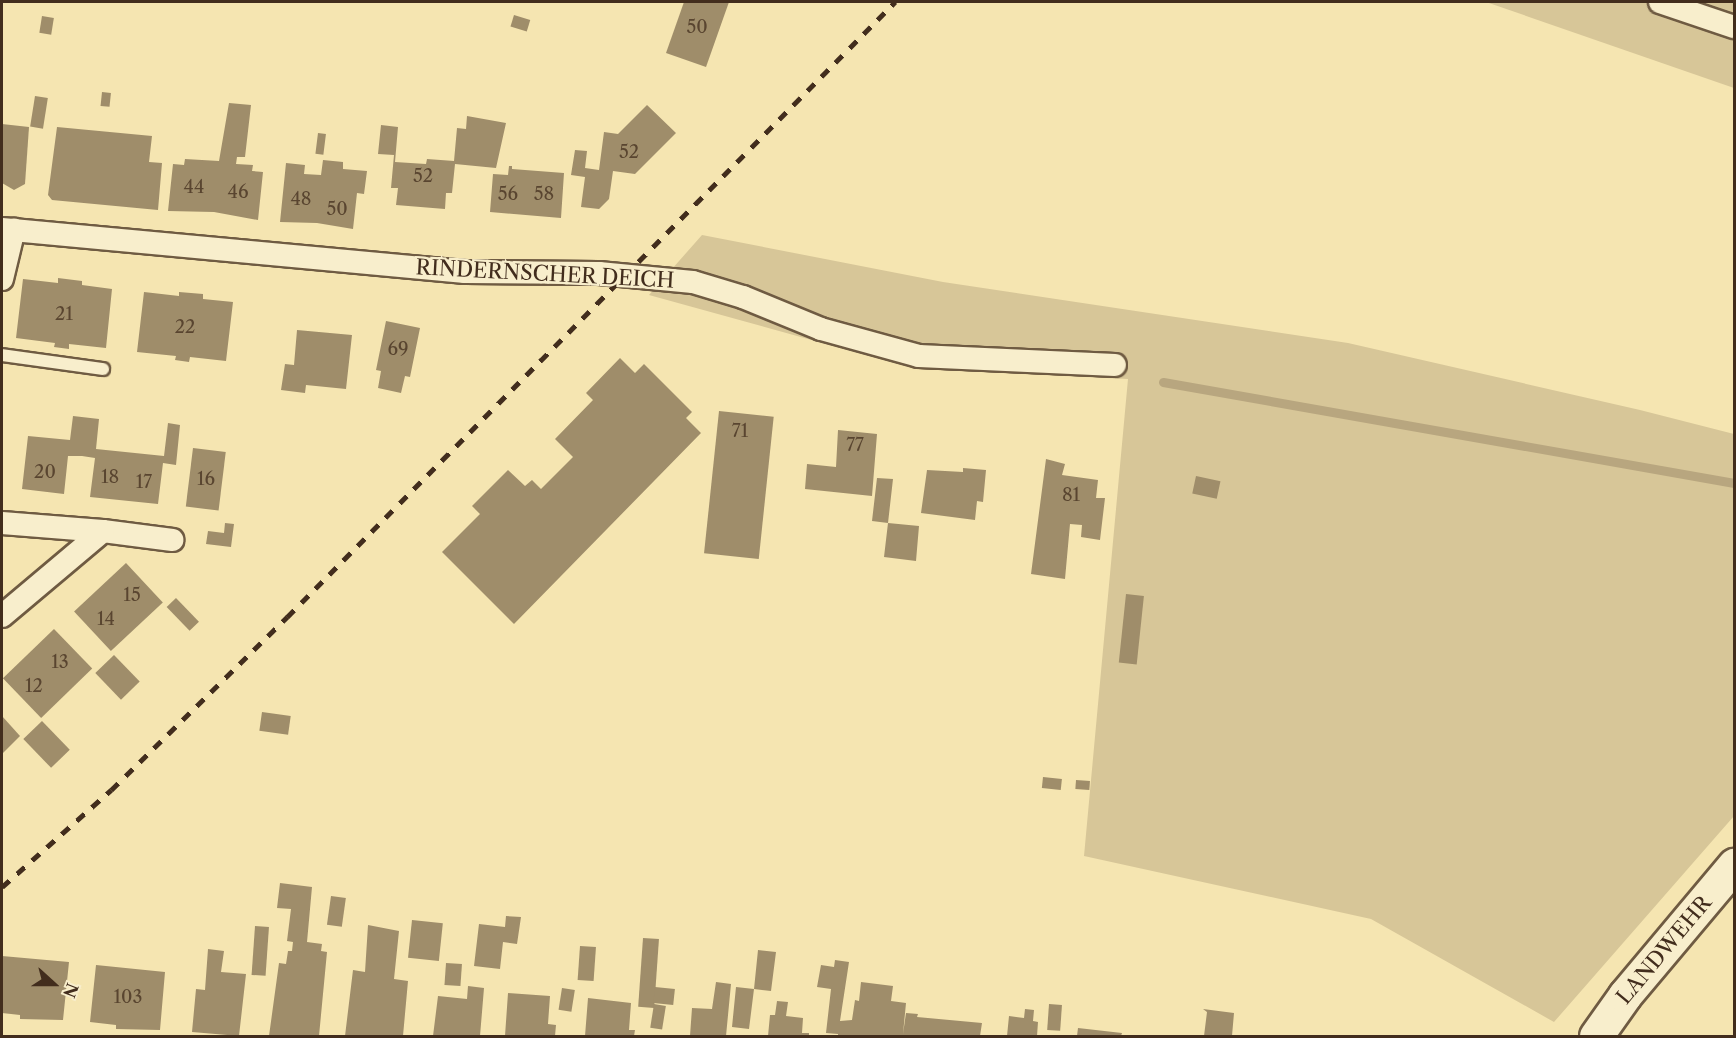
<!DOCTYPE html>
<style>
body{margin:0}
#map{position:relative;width:1736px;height:1038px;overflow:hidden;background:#f5e5b1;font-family:"Libre Caslon Text",serif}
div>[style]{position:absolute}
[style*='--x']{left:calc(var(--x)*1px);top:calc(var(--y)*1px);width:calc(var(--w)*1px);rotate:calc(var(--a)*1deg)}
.green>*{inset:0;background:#d7c698}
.stream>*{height:9px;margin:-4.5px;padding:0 4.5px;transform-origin:4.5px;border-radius:4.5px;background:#b8a67f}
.building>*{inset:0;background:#9f8d6a;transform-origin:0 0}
.roads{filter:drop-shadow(2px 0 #6f5b42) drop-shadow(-2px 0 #6f5b42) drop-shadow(0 2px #6f5b42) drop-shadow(0 -2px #6f5b42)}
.lane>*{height:12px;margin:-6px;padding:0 6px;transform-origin:6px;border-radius:6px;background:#f8eecc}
.street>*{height:22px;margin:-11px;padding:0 11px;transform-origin:11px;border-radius:11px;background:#f8eecc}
.secondary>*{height:33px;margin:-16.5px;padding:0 16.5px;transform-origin:16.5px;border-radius:16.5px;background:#f8eecc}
.rail>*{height:4.5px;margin-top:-2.25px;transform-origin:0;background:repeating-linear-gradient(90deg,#422d1d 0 10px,transparent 0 20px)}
span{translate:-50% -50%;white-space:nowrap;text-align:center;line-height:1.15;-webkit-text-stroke:4.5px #f8eecc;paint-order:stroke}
.number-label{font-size:18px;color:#594530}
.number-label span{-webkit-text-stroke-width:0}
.street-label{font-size:21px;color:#422d1d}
.frame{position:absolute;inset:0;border:3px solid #422d1d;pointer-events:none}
.north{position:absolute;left:24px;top:954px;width:60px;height:60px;-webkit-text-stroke:4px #f8eecc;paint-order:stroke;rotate:111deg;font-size:16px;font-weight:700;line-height:24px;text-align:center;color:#422d1d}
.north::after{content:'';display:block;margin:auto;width:21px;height:27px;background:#422d1d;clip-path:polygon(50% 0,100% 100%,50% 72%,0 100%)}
</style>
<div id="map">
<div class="green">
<i style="clip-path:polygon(1486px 2px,1734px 2px,1734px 88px)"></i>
<i style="clip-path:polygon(702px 235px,943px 282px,1348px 343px,1640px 410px,1734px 434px,1734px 816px,1554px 1022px,1371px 919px,1084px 856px,1128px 379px,916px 369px,649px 295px)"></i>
</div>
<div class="stream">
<i style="--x:1163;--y:382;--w:580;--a:10.03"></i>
</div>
<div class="building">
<i style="clip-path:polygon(684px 2px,729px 2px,706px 67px,666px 53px)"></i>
<i style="left:514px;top:15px;width:17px;height:12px;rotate:17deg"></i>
<i style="left:42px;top:16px;width:12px;height:17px;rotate:9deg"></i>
<i style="left:102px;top:92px;width:9px;height:14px;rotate:6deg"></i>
<i style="left:35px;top:96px;width:13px;height:31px;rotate:9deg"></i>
<i style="clip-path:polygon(229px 103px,251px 105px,245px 157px,237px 157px,236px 164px,253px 165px,252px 171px,263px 172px,258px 220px,214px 212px,168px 211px,173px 164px,184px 165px,185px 159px,219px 161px)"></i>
<i style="clip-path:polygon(647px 105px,676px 133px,635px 174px,613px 171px,609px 199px,599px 209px,581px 207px,585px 177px,571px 175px,575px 150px,587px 151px,585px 168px,599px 170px,604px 132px,618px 134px)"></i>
<i style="clip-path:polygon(467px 116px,506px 123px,496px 168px,455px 164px,452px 193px,446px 193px,445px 209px,396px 205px,398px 188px,391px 188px,394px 155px,378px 154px,381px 125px,398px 127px,395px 162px,426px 164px,427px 159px,454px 161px,457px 128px,466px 129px)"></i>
<i style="clip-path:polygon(2px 124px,29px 127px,25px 184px,14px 190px,2px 183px)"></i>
<i style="clip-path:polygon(57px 127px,152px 136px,149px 162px,162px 163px,158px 210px,52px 200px,48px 195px)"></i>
<i style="left:318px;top:133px;width:8px;height:21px;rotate:7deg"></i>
<i style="clip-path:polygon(323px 160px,343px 162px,343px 169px,367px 171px,364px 194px,357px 193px,353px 229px,317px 223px,280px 222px,286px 163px,305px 165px,304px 174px,321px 175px)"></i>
<i style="clip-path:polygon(509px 166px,512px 166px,512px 169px,564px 173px,561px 218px,490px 212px,493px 174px,508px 175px)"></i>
<i style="clip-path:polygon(58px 278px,82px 281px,82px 285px,112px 289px,106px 348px,69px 344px,69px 349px,54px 347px,55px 343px,16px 338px,23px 279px,58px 283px)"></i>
<i style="clip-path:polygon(144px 292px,179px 296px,179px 292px,203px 294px,203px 299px,233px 302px,226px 361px,190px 357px,189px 362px,175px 360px,176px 356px,137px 352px)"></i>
<i style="clip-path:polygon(386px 321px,420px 328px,410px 377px,405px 376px,401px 393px,378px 388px,381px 371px,376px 370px)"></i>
<i style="clip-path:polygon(297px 330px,352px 335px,346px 389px,306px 385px,305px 393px,281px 390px,285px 364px,294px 365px)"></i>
<i style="clip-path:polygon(620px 358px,635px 373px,644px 364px,692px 412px,686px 418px,701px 433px,514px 624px,442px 552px,480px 514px,472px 506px,508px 470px,525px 486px,532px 480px,541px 489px,573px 457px,555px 439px,593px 400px,586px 393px)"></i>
<i style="left:719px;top:411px;width:55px;height:143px;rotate:6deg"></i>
<i style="clip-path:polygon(73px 416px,99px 419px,96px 449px,164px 456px,168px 423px,180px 425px,176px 465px,163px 463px,158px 504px,90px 497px,95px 458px,82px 456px,68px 456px,64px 494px,22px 489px,28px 436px,70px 440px)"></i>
<i style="clip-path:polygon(838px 430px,877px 434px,872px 496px,805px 489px,807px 464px,836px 467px)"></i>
<i style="left:193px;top:448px;width:33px;height:59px;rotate:7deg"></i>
<i style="clip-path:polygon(1046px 459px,1065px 464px,1062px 475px,1098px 480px,1096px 498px,1105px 498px,1100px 540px,1081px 537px,1082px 525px,1070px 524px,1065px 579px,1031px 574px)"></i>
<i style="clip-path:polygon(963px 468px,986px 470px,983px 502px,977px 501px,975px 520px,921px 513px,927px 470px,963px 472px)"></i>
<i style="left:1196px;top:476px;width:25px;height:18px;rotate:12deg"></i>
<i style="clip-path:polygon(877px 478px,893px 479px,888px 523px,919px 526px,916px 561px,884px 557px,888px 523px,872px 521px)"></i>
<i style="clip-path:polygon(225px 523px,234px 524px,231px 547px,206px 544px,208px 531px,224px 533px)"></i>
<i style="left:126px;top:563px;width:54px;height:71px;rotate:47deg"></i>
<i style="left:1126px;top:594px;width:18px;height:69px;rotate:6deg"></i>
<i style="left:176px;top:598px;width:33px;height:13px;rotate:46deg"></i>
<i style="left:54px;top:629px;width:55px;height:71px;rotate:46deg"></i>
<i style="left:114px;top:655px;width:37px;height:26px;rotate:46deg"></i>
<i style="left:262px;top:712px;width:29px;height:19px;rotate:8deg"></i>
<i style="clip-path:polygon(2px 716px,20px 736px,2px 754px)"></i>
<i style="left:42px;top:721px;width:40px;height:26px;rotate:46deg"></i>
<i style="left:1043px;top:777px;width:19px;height:11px;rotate:6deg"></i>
<i style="left:1076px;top:780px;width:14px;height:9px;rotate:4deg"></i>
<i style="clip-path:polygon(280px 883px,312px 887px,307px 942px,322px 944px,321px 951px,327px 952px,319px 1036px,269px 1036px,279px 963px,286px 964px,288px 951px,292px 951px,293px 942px,287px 941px,291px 909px,277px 908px)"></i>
<i style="left:331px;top:896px;width:15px;height:29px;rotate:8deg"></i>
<i style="clip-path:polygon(506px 916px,521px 917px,517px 944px,503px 942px,500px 969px,474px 966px,479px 924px,505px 927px)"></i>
<i style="left:412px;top:920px;width:31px;height:38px;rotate:6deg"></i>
<i style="clip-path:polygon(368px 925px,399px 931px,394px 979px,408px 981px,403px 1036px,345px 1036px,353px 970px,365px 972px)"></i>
<i style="left:255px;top:926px;width:14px;height:49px;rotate:4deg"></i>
<i style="left:643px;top:938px;width:16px;height:69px;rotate:4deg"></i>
<i style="left:580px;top:946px;width:16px;height:34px;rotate:4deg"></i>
<i style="clip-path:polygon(208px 949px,224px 951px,221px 972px,246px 974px,239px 1036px,192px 1032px,196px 989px,205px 990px)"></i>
<i style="clip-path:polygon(758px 950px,776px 952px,771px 991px,754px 989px,749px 1029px,732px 1027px,736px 987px,754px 989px)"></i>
<i style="clip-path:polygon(2px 956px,69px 962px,63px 1020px,20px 1019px,20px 1015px,2px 1013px)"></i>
<i style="clip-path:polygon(835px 960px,849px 962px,840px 1021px,852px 1020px,855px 1000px,859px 1001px,861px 982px,893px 986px,891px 1001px,906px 1003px,903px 1034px,906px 1013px,918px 1014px,917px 1017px,982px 1023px,980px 1036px,838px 1036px,838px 1034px,826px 1033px,831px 989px,817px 987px,821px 965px,834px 967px)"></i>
<i style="left:446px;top:963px;width:16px;height:22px;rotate:4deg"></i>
<i style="clip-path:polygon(96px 965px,165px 972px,160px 1030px,116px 1029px,116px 1025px,90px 1022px)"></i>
<i style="clip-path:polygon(716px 982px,731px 984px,726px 1036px,690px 1036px,692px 1008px,712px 1009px)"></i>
<i style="clip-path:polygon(468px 986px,484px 988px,480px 1036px,433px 1036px,438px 996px,467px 999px)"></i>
<i style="left:655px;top:987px;width:20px;height:16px;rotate:6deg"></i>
<i style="left:562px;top:988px;width:13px;height:22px;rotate:9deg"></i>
<i style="clip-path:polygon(508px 993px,550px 996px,548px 1024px,556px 1025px,555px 1036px,505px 1036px)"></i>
<i style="clip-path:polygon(588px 998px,631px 1003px,629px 1030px,635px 1030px,634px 1036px,585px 1036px)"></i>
<i style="clip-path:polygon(777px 1001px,788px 1002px,786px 1016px,803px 1018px,802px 1033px,809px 1033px,809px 1036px,768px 1036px,770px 1015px,775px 1015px)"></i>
<i style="left:654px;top:1004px;width:12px;height:24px;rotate:9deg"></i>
<i style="left:1049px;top:1004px;width:13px;height:26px;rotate:4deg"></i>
<i style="clip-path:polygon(1025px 1009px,1034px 1010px,1033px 1021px,1038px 1022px,1037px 1036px,1007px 1036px,1009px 1016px,1024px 1018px)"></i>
<i style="clip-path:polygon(1203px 1009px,1234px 1013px,1232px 1036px,1204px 1036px,1207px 1012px)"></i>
<i style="clip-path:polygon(1078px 1028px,1122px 1033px,1121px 1036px,1077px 1036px)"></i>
</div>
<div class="roads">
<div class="lane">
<i style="--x:2;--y:355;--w:102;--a:7.9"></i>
</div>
<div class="street">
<i style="--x:1660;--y:2;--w:78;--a:18.7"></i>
<i style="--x:2;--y:229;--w:465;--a:5.3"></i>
<i style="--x:465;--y:272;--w:134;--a:0.4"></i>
<i style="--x:599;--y:273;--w:94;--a:5.5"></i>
<i style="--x:693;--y:282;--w:52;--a:16.7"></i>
<i style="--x:743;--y:297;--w:84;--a:22.3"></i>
<i style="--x:821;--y:329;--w:102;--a:15.4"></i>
<i style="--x:919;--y:356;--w:196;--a:2.6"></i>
<i style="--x:2;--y:279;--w:51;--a:-76.5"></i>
<i style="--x:2;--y:523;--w:101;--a:4.5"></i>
<i style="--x:103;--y:531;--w:70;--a:7.4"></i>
<i style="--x:2;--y:616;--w:132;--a:-40.1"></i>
</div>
<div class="secondary">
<i style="--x:1596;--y:1036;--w:50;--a:-54.7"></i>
<i style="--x:1625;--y:995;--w:170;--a:-50"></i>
</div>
</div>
<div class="rail">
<i style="--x:2;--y:887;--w:146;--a:-41.7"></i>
<i style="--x:111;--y:790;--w:247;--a:-44.5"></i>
<i style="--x:287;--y:617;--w:865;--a:-45.33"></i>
</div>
<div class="number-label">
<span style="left:697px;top:27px">50</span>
<span style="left:629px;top:152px">52</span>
<span style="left:423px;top:176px">52</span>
<span style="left:194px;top:187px">44</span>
<span style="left:238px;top:192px">46</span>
<span style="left:508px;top:194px">56</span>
<span style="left:544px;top:194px">58</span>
<span style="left:301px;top:199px">48</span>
<span style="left:337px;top:209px">50</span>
<span style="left:64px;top:314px">21</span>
<span style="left:185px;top:327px">22</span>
<span style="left:398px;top:349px">69</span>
<span style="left:740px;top:431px">71</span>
<span style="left:855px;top:445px">77</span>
<span style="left:45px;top:472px">20</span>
<span style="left:110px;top:477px">18</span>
<span style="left:206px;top:479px">16</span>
<span style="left:144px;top:482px">17</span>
<span style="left:1071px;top:495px">81</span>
<span style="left:132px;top:595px">15</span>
<span style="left:106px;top:619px">14</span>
<span style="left:60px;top:662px">13</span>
<span style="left:34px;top:686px">12</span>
<span style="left:128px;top:997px">103</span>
</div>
<div class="street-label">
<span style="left:545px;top:274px;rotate:3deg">RINDERNSCHER DEICH</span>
<span style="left:1664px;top:950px;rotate:-50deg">LANDWEHR</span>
</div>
<div class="frame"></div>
<div class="north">N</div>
</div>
